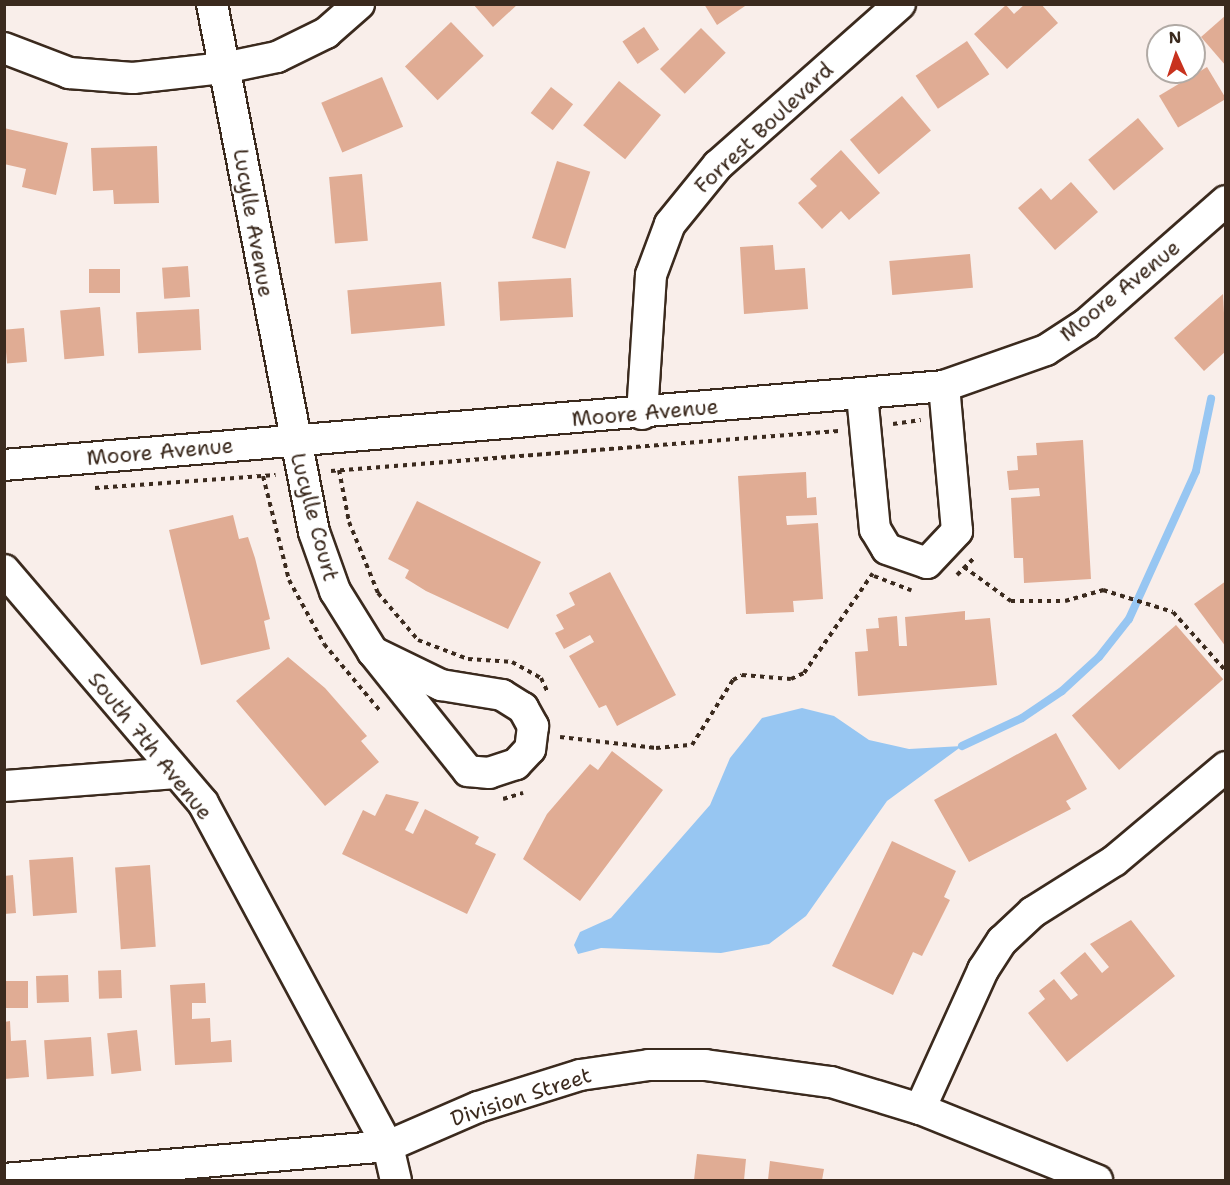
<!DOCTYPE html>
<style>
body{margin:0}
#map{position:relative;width:1230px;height:1185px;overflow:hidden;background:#f9eeea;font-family:"Shantell Sans",sans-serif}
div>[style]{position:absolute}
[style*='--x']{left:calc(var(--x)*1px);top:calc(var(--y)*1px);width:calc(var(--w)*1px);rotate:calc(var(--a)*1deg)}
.water>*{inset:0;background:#97c6f2}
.stream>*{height:8px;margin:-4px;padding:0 4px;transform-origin:4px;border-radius:4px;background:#97c6f2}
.building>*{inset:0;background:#e0ac94;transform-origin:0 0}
.path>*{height:4px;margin-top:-2px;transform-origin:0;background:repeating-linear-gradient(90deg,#3b2a1e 0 4.5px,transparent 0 9px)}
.roads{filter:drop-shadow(2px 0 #3b2a1e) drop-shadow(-2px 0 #3b2a1e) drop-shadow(0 2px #3b2a1e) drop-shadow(0 -2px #3b2a1e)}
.minor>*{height:30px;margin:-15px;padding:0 15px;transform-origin:15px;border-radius:15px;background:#fff}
span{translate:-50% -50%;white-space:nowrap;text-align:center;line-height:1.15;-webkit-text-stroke:4.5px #fff;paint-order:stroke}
.street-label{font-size:21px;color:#3b2a1e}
.frame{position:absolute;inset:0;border:6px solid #3b2a1e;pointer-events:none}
.north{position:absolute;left:1146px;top:24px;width:60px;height:60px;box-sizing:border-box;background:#fff;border:2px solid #b1aaa5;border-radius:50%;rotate:357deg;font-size:16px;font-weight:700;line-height:24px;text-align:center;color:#3b2a1e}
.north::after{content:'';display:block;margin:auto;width:21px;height:27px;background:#c8321e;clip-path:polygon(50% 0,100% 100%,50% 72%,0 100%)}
</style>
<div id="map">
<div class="water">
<i style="clip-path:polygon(802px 708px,834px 716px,869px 740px,909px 749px,962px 746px,887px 801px,806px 916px,769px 944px,721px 953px,601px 948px,578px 954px,574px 945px,580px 932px,611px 918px,710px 805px,730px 758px,762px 718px)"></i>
</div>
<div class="stream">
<i style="--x:962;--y:746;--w:66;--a:-25"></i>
<i style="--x:1022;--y:718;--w:48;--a:-34"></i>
<i style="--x:1062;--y:691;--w:50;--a:-42.6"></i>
<i style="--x:1099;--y:657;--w:48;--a:-51.7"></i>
<i style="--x:1129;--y:619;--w:162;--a:-65.6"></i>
<i style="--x:1196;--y:471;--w:74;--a:-78.2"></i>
</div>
<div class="building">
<i style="clip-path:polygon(473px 4px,518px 4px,493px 27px)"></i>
<i style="clip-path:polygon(704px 4px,748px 4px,717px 25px)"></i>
<i style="clip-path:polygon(1025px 4px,1041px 4px,1058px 23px,1007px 69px,974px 34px,1006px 5px,1014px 14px)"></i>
<i style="clip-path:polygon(1226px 15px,1226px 66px,1201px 37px)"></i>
<i style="left:451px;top:22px;width:47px;height:64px;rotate:46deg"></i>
<i style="left:644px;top:27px;width:27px;height:26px;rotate:56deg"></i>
<i style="left:701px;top:28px;width:35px;height:58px;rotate:45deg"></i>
<i style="left:967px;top:41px;width:40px;height:62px;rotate:56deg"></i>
<i style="left:1207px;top:67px;width:37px;height:56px;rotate:59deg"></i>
<i style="left:382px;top:77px;width:54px;height:66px;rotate:67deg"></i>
<i style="left:619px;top:81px;width:54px;height:57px;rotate:39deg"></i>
<i style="left:551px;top:87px;width:28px;height:33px;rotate:38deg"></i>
<i style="left:902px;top:96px;width:45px;height:68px;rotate:50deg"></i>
<i style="left:1138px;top:118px;width:40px;height:65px;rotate:50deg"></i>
<i style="clip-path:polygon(4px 128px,68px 143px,56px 195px,22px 187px,26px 169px,4px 164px)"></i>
<i style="clip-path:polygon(157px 146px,159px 203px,114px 204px,113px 190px,93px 191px,91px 148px)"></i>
<i style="clip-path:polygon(841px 150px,880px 193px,849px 220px,841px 211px,822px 229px,798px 203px,817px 186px,810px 179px)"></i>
<i style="left:557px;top:161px;width:35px;height:81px;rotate:18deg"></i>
<i style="left:362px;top:174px;width:67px;height:33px;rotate:85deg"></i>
<i style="clip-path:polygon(1071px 182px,1098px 212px,1055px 250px,1018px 208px,1041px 188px,1051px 200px)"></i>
<i style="clip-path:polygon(773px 245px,775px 270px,805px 268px,808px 309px,744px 314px,740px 247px)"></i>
<i style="left:970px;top:254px;width:34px;height:81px;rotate:85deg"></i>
<i style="left:188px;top:266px;width:31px;height:26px;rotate:86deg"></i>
<i style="left:89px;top:269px;width:31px;height:24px"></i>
<i style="left:571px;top:278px;width:39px;height:73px;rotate:87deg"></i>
<i style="left:441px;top:282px;width:44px;height:94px;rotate:85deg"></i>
<i style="clip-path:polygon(1223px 294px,1226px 351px,1204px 371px,1174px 338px)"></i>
<i style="left:100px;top:307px;width:49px;height:40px;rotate:85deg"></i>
<i style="left:199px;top:309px;width:41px;height:63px;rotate:87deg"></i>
<i style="left:24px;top:328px;width:34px;height:20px;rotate:85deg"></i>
<i style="clip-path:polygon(1083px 440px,1091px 579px,1024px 583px,1023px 558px,1014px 558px,1011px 498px,1040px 496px,1039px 488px,1009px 490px,1007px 471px,1018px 470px,1017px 456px,1037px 455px,1036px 443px)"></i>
<i style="clip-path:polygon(806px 472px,807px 498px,816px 497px,817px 515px,786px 516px,787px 525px,818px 523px,823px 599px,793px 601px,794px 612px,746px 614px,738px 476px)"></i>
<i style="clip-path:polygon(417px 501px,541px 562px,508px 629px,426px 591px,405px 578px,409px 570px,388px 559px)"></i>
<i style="clip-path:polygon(233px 515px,239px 539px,248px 537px,255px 558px,270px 619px,264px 621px,270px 649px,201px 665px,169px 530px)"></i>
<i style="clip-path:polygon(610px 572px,676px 695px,617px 726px,606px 705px,599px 708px,569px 656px,594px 642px,590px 635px,564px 649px,555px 633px,564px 629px,556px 615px,575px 605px,569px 593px)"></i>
<i style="clip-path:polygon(1226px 581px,1226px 647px,1194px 604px)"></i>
<i style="clip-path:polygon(965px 611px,965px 620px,990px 618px,997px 685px,858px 696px,855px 652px,868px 651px,866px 629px,879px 628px,878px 618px,897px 616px,899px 646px,907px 646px,905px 617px)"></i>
<i style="left:1176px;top:625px;width:72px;height:138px;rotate:49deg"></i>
<i style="clip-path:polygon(288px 657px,325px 688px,367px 736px,361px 741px,379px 762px,325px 806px,236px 701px)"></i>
<i style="clip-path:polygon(1056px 733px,1087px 789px,1066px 801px,1071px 809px,969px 862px,934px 800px)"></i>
<i style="clip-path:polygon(612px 751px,663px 790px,580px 901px,523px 859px,547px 814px,590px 764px,598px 770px)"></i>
<i style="clip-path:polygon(386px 794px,419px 802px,405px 830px,413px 834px,425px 809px,479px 837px,475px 844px,496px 854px,467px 914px,342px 854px,363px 810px,375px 816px)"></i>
<i style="clip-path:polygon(892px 841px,956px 871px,944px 897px,950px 900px,922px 956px,913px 952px,893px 995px,832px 966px)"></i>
<i style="left:73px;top:857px;width:56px;height:44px;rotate:86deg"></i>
<i style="left:150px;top:865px;width:82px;height:35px;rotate:86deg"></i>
<i style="clip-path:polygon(13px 875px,16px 913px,4px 914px,4px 876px)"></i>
<i style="clip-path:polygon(1131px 920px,1175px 976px,1067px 1062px,1028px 1013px,1045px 999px,1039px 991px,1054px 979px,1071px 1000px,1078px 995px,1060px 973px,1085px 952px,1102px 973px,1109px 967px,1090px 944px)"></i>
<i style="left:121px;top:970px;width:28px;height:23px;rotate:88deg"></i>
<i style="left:68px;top:975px;width:27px;height:32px;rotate:88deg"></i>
<i style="left:5px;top:981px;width:23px;height:27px"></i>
<i style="clip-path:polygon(205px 983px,206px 1003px,192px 1003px,192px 1019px,210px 1018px,211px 1042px,231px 1040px,232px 1062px,175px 1065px,170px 985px)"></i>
<i style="clip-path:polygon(10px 1021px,11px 1041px,26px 1040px,29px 1077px,4px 1079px,4px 1022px)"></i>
<i style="left:137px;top:1030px;width:41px;height:30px;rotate:84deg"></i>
<i style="left:91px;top:1037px;width:39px;height:47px;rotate:86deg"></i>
<i style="clip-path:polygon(697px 1154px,746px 1159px,744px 1180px,694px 1180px)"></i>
<i style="clip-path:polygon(770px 1161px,824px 1169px,822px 1180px,768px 1180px)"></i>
</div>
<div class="path">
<i style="--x:893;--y:424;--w:28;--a:-8"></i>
<i style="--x:339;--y:470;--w:53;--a:79.1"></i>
<i style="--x:349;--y:522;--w:77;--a:67.8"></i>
<i style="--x:378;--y:593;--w:62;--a:49.6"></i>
<i style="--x:418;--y:640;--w:53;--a:20.8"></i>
<i style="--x:468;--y:659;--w:44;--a:3.9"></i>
<i style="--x:512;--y:662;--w:33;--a:29"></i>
<i style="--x:541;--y:678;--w:14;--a:65"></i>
<i style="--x:331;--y:471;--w:509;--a:-4.51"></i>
<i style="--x:263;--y:476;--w:107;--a:76"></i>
<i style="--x:289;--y:580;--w:73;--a:61.3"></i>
<i style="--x:324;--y:644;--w:89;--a:50"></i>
<i style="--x:95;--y:488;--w:181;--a:-4.1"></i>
<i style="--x:964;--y:567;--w:58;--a:35.9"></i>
<i style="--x:1011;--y:601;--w:54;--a:0"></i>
<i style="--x:1065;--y:601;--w:40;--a:-16"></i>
<i style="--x:1103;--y:590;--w:73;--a:17.4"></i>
<i style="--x:1173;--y:612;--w:79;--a:48.1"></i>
<i style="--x:957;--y:575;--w:23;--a:-45"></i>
<i style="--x:874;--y:576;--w:40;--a:21"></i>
<i style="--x:560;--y:737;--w:97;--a:6.5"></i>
<i style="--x:656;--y:748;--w:36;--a:-5"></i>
<i style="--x:692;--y:745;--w:77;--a:-57.8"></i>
<i style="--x:733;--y:680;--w:10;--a:-29"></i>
<i style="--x:742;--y:675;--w:49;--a:4.7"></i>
<i style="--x:791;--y:679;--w:14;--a:-25"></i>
<i style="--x:804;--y:673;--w:121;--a:-55.4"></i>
<i style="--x:503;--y:799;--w:21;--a:-17"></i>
</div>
<div class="roads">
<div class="minor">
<i style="--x:212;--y:4;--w:538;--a:79.07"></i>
<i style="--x:314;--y:532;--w:63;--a:70.4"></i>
<i style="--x:335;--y:591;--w:72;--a:58.1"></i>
<i style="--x:4;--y:48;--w:70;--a:21"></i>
<i style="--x:69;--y:73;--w:64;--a:4.5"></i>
<i style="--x:133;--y:78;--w:92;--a:-6.3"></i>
<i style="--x:224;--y:68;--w:54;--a:-11.7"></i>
<i style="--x:277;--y:57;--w:55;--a:-26.1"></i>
<i style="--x:326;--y:33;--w:44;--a:-41.3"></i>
<i style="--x:862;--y:395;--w:135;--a:84.5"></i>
<i style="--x:875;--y:529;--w:23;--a:59"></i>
<i style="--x:887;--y:549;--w:42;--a:19.3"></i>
<i style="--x:927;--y:563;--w:44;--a:-46.8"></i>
<i style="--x:957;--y:531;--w:146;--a:-95.1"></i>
<i style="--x:642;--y:414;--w:139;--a:-86.3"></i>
<i style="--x:651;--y:275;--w:54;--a:-69.6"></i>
<i style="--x:670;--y:224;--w:76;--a:-50.9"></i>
<i style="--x:718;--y:165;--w:243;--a:-41.5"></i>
<i style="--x:4;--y:465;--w:943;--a:-4.8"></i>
<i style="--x:944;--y:386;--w:108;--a:-19.4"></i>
<i style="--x:1046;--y:350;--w:48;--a:-33"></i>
<i style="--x:1086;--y:324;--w:186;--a:-41.3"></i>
<i style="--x:4;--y:570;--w:306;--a:49.5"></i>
<i style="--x:203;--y:803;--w:390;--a:61.7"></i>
<i style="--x:388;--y:1146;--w:35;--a:77"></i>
<i style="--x:373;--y:652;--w:76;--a:25.9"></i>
<i style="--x:441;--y:685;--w:62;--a:9.3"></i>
<i style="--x:502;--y:695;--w:25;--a:32"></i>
<i style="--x:523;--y:708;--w:21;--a:61"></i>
<i style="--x:533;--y:726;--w:23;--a:97"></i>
<i style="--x:530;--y:749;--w:21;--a:133"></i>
<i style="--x:516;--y:764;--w:28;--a:162"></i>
<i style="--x:489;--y:773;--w:21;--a:-175"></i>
<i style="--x:468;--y:771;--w:152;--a:-128.6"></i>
<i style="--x:4;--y:786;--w:171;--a:-4.3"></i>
<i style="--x:920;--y:1109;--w:153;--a:-65.6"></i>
<i style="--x:983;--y:970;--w:35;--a:-57"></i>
<i style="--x:1002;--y:941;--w:42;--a:-43.1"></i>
<i style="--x:1033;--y:912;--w:96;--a:-32.2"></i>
<i style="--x:1114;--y:861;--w:146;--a:-40"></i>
<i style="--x:4;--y:1179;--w:385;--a:-4.9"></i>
<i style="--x:388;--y:1146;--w:98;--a:-23.4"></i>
<i style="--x:478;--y:1107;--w:107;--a:-17.4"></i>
<i style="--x:580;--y:1075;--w:70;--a:-8.2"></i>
<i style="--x:649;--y:1065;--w:56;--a:0"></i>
<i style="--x:705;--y:1065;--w:127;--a:7.7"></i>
<i style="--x:831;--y:1082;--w:93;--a:16.9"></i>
<i style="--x:920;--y:1109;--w:191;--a:21.9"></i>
</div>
</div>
<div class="street-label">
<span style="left:764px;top:128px;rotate:-43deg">Forrest Boulevard</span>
<span style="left:253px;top:223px;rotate:80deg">Lucylle Avenue</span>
<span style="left:1120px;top:291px;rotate:-39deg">Moore Avenue</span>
<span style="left:645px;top:413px;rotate:-5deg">Moore Avenue</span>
<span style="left:160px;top:452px;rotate:-5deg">Moore Avenue</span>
<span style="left:314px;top:517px;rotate:75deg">Lucylle Court</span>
<span style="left:150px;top:746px;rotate:51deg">South 7th Avenue</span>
<span style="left:521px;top:1097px;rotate:-18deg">Division Street</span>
</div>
<div class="frame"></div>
<div class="north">N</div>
</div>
